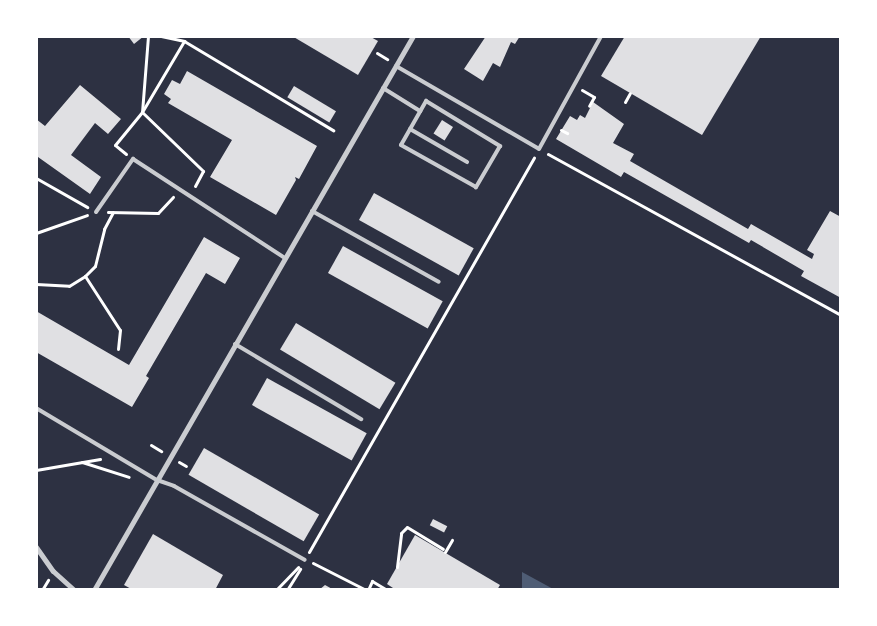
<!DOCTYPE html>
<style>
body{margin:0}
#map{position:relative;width:877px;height:626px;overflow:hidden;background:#2d3142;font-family:"Source Sans 3",sans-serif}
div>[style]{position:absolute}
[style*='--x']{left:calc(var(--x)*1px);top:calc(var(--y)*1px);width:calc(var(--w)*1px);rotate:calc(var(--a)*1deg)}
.water>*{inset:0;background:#4f5d75}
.building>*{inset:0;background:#e0e0e3;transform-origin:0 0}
.path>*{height:3px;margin:-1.5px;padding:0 1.5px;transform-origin:1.5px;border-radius:1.5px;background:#fff}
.service>*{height:4px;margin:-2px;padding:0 2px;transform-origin:2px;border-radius:2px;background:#caccd0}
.minor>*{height:5px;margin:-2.5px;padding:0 2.5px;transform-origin:2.5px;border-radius:2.5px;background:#caccd0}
span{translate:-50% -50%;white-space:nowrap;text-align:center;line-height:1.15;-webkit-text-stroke:4.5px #fff;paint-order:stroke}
.frame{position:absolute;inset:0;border:38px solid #fff;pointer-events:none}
</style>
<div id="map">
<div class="water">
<i style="clip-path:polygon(522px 572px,555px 590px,522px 590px)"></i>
</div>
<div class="building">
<i style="clip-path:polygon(128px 36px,144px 36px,134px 44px)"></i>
<i style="clip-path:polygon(292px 36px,369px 36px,378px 41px,358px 75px)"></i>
<i style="clip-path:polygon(486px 36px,520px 36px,515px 44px,511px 42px,500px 67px,493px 63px,483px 81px,464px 69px)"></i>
<i style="clip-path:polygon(625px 36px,761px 36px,702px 135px,601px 76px)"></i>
<i style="clip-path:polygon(187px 71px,317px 146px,299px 179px,295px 177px,296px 180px,276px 215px,210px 177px,232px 140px,168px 103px,171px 99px,164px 94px,172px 80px,180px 84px)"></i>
<i style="clip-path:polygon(80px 85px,121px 119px,108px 134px,95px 123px,71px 155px,101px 177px,90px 194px,38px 157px,36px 160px,36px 119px,45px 126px)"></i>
<i style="left:294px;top:86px;width:49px;height:13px;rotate:31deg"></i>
<i style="clip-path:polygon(593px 102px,624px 124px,613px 143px,634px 154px,630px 161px,748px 229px,751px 224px,812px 259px,814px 254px,807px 250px,830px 211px,841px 217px,841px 298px,801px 276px,804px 271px,751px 240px,749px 243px,624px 172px,621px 177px,556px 139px,570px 116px,577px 120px,580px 115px,585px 118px)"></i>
<i style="left:442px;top:120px;width:13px;height:16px;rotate:32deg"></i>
<i style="left:374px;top:193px;width:114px;height:31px;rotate:29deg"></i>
<i style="clip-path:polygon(204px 237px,240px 258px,225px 284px,206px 273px,146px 376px,149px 378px,132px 407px,36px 352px,36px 311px,129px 365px)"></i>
<i style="left:343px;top:246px;width:114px;height:31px;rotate:29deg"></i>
<i style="left:296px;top:323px;width:116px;height:31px;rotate:31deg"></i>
<i style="left:267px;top:378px;width:114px;height:31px;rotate:29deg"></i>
<i style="left:204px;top:448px;width:133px;height:31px;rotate:30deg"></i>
<i style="left:433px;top:519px;width:16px;height:7px;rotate:27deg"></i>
<i style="clip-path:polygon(153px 534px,223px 575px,215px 590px,133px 590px,124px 585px)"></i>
<i style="clip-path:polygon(415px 535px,500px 585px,497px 590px,396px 590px,387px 584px)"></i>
<i style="clip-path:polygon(325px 585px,334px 590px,319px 590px)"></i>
</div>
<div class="path">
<i style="--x:148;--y:36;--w:76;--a:94.5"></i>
<i style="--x:142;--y:112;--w:85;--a:44"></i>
<i style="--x:203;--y:171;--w:17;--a:118"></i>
<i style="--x:161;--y:36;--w:24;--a:12"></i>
<i style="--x:184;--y:41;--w:174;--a:30.9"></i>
<i style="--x:377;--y:53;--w:12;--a:31"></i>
<i style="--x:582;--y:90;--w:14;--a:30"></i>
<i style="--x:594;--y:97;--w:10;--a:119"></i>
<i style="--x:625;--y:102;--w:10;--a:-61"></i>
<i style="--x:561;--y:130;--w:7;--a:27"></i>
<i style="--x:126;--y:154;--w:14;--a:-141"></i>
<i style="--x:115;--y:145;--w:43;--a:-50.7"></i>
<i style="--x:142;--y:112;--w:82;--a:-59.4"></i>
<i style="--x:548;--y:154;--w:334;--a:28.8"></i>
<i style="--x:36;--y:178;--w:59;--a:29.6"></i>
<i style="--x:108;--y:212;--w:50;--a:1.1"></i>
<i style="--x:158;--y:213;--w:22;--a:-47"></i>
<i style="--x:36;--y:233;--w:54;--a:-19.4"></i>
<i style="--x:85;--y:276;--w:64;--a:57.1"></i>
<i style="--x:120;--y:330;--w:19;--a:96"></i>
<i style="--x:36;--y:284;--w:33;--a:3"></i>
<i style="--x:69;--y:286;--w:19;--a:-32"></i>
<i style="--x:85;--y:276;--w:14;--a:-45"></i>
<i style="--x:95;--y:266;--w:38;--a:-76"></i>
<i style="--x:104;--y:229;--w:19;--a:-62"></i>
<i style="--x:151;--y:445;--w:12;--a:31"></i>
<i style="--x:82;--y:462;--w:49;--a:17.7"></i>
<i style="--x:179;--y:462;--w:8;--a:30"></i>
<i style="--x:36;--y:470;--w:65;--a:-9.8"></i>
<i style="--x:309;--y:552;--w:454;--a:-60.3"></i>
<i style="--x:445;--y:552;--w:14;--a:-60"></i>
<i style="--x:313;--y:563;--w:59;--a:27"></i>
<i style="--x:397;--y:567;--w:34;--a:-83"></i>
<i style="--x:401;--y:533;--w:8;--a:-45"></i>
<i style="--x:407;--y:527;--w:42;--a:31.4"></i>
<i style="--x:42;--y:590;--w:12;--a:-59"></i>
<i style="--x:276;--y:590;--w:32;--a:-46"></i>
<i style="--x:287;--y:590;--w:25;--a:-58"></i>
<i style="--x:368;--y:590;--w:10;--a:-66"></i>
<i style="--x:372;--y:581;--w:17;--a:31"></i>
</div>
<div class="service">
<i style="--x:396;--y:66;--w:165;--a:30.1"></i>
<i style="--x:539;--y:149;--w:129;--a:-61.2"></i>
<i style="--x:383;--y:88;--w:44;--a:31.9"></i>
<i style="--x:426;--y:101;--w:87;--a:31.3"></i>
<i style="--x:500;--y:146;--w:48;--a:120.3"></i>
<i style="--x:476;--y:187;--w:86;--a:-150.8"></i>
<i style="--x:401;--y:145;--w:51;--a:-60.4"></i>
<i style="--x:410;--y:129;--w:66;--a:30.1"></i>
<i style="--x:312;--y:211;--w:145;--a:29.2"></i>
<i style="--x:96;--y:212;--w:65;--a:-55.1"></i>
<i style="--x:133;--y:159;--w:181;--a:33.1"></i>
<i style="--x:235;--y:344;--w:147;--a:30.8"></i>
<i style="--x:36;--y:408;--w:141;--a:30.8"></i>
<i style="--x:157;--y:480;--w:18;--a:19"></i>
<i style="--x:174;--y:486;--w:150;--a:29.5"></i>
</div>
<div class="minor">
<i style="--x:36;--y:547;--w:29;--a:55"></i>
<i style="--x:53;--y:571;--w:28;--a:42"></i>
<i style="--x:94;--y:590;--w:639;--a:-60.07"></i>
</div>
<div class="frame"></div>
</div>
